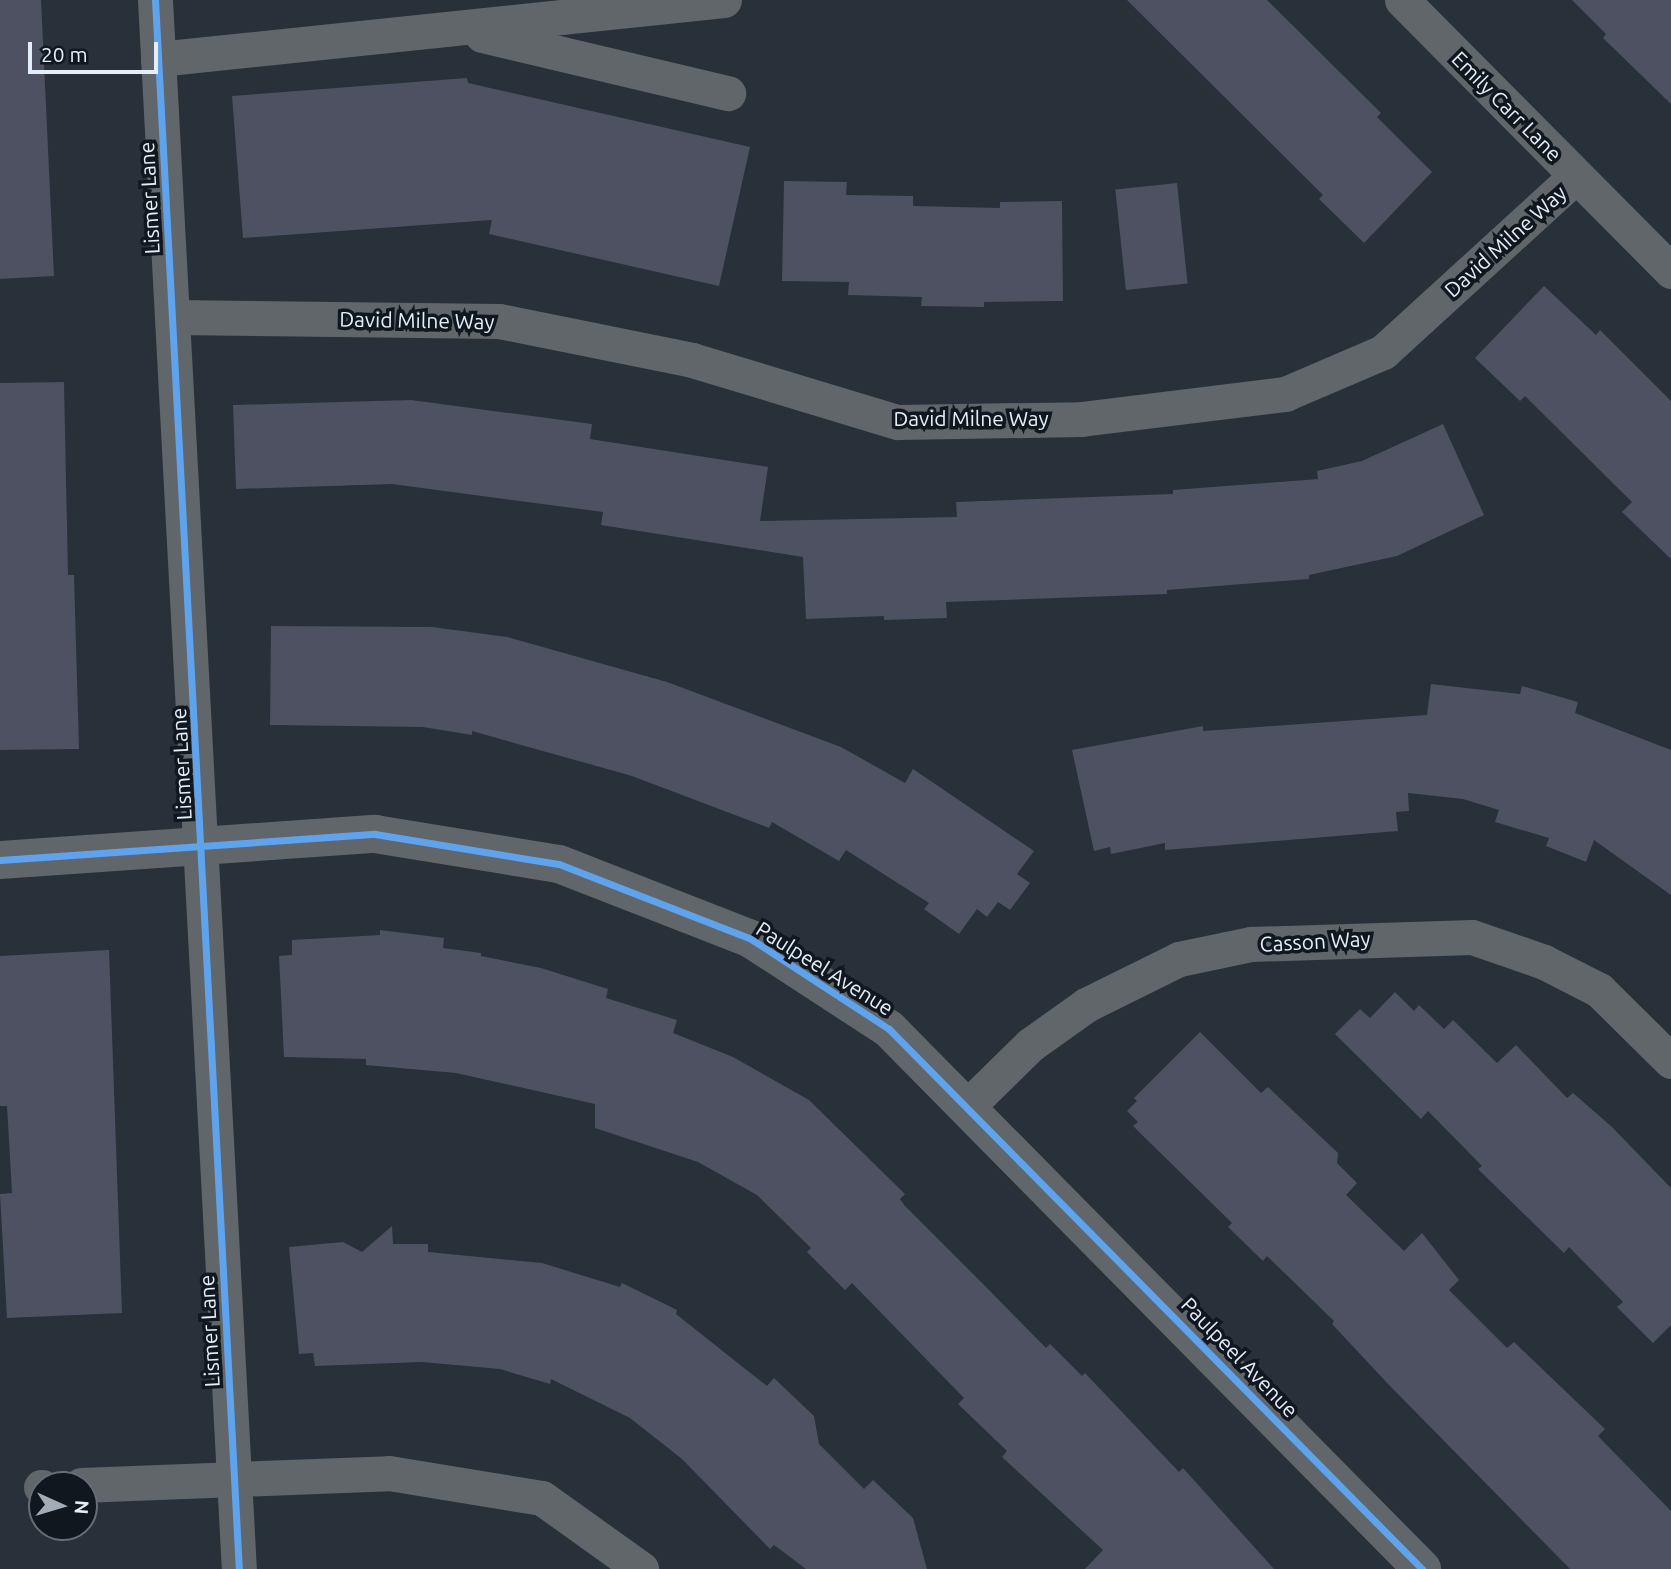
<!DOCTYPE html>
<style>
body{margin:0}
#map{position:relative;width:1671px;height:1569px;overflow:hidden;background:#28303a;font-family:Ubuntu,sans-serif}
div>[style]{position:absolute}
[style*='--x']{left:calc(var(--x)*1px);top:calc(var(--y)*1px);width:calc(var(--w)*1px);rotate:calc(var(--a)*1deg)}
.building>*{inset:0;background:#4d5162;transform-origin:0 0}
.minor>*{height:35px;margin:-17.5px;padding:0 17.5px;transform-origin:17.5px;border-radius:17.5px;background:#60666a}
.tertiary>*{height:38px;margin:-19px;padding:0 19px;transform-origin:19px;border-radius:19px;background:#60666a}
.cycleway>*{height:7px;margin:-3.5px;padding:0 3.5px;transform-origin:3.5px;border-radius:3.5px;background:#60a3ed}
span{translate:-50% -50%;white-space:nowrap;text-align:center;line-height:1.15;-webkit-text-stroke:7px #10171f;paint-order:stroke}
.street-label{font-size:21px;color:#e4eef9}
.north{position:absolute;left:28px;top:1471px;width:70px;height:70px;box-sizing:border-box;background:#10171f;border:2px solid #656d76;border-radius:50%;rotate:94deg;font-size:19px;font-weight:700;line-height:28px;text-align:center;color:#e4eef9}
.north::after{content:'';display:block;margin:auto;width:24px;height:32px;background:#a2acb6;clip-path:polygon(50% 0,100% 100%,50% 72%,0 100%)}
.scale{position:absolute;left:28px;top:42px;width:130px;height:32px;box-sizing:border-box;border:4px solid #e4eef9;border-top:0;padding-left:9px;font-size:21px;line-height:24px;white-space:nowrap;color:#e4eef9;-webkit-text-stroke:5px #10171f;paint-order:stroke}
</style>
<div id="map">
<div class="building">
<i style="clip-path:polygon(0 0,41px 0,54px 276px,0 279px)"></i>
<i style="clip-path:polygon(1127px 0,1267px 0,1381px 113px,1377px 117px,1432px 172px,1364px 243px,1319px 199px,1323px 195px)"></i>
<i style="clip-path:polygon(1572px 0,1671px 0,1671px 104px,1603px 38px,1606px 34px)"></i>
<i style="clip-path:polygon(467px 78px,468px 83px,750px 147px,719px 286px,489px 234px,492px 220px,243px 238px,232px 96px)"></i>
<i style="clip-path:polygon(784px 181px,847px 182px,846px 195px,913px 196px,913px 206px,1000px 208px,1000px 202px,1062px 201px,1063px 301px,984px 302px,984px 307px,921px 306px,922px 297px,848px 295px,849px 282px,782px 281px)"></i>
<i style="left:1177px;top:183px;width:101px;height:62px;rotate:84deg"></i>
<i style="clip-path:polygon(1544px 286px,1596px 335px,1600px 330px,1671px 401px,1671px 559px,1622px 512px,1632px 502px,1525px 396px,1520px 401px,1475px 358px)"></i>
<i style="clip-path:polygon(64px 382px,68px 575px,74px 575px,79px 749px,0 750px,0 383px)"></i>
<i style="clip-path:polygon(411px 400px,592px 424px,590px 439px,768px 467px,760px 521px,957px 517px,956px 502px,1173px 494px,1173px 490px,1318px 479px,1317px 471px,1362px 461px,1443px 424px,1484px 515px,1397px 556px,1309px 575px,1309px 579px,1167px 590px,1167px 594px,946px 602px,947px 618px,884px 620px,884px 616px,806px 619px,803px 557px,601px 525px,603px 512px,392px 484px,236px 489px,233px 405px)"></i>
<i style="clip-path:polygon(271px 626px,432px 627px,507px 637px,667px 682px,841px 747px,905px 783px,913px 769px,1034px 851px,1017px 874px,1030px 883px,1010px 910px,998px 902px,987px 917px,977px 909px,959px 934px,924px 909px,929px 903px,846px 850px,839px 861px,772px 822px,769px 828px,632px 776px,472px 731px,472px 735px,423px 727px,270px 725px)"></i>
<i style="clip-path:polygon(1431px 684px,1520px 694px,1522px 686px,1578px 702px,1575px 713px,1671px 750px,1671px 895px,1594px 840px,1586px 862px,1546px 846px,1549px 838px,1495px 822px,1499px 810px,1463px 799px,1408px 793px,1409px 811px,1396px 812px,1398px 831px,1165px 850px,1165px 843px,1111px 854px,1110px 847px,1094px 851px,1072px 750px,1203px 726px,1203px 731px,1427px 715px)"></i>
<i style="clip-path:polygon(380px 930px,444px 938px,443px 948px,481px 953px,481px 956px,541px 968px,608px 989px,606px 998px,677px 1020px,673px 1033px,733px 1057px,809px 1100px,905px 1194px,900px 1199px,905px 1206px,986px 1287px,1046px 1348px,1050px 1344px,1082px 1376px,1085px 1373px,1179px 1472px,1183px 1468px,1274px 1569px,1085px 1569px,1103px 1550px,1002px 1457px,1007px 1451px,958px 1404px,964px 1398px,852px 1283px,845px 1290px,807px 1252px,811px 1248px,757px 1195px,698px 1162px,595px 1128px,595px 1104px,456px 1073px,366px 1065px,366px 1059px,284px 1057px,279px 956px,292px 955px,292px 940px,380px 935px)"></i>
<i style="clip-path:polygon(109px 950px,122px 1313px,7px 1318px,0 1194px,12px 1193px,7px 1106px,0 1106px,0 956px)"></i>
<i style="clip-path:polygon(1395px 992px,1414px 1011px,1419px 1005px,1444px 1029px,1453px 1020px,1497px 1063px,1516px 1045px,1567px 1098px,1573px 1093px,1612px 1127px,1671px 1188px,1671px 1325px,1653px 1343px,1617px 1307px,1623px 1302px,1569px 1247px,1564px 1253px,1478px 1169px,1482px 1166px,1428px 1111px,1421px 1119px,1335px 1034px,1360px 1009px,1370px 1018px)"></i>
<i style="clip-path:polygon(1200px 1032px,1261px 1093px,1268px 1087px,1338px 1153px,1337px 1163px,1357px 1183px,1346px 1195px,1404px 1251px,1422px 1233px,1459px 1280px,1449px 1290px,1507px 1348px,1514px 1342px,1605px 1429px,1598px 1436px,1671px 1511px,1671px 1569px,1570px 1569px,1390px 1386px,1332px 1324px,1334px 1321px,1267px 1256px,1263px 1261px,1228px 1227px,1232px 1223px,1133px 1126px,1138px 1122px,1127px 1111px,1137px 1101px,1134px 1098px)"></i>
<i style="clip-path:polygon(392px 1226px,393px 1244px,428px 1244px,428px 1252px,542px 1263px,620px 1287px,622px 1283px,677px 1310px,676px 1314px,767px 1386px,774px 1378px,814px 1416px,819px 1444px,864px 1489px,873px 1480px,913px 1518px,927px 1569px,806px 1569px,774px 1545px,770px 1549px,682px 1459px,630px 1418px,551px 1379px,550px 1384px,500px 1369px,422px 1362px,315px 1366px,313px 1353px,299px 1354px,289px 1247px,343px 1242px,362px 1252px)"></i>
</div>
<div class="minor">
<i style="--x:155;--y:0;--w:1571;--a:86.94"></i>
<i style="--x:1402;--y:0;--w:382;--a:45.2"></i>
<i style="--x:482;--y:35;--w:253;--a:13.3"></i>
<i style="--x:158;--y:59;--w:569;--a:-5.95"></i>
<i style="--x:173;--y:317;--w:326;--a:0.7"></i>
<i style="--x:499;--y:321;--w:197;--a:11.4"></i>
<i style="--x:692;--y:360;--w:215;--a:16.8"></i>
<i style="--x:898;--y:422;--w:183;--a:-0.9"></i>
<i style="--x:1081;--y:419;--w:206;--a:-7"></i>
<i style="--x:1285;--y:394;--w:107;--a:-23.2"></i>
<i style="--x:1383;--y:352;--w:261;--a:-42.4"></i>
<i style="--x:969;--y:1105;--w:86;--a:-44.5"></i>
<i style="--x:1030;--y:1045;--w:69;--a:-35.5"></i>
<i style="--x:1086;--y:1005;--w:104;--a:-26.3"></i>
<i style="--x:1179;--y:959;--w:74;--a:-11.8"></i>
<i style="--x:1251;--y:944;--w:221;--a:-1.8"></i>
<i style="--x:1472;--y:937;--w:76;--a:19.1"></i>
<i style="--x:1544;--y:962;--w:62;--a:27"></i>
<i style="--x:1599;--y:990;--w:101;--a:44.6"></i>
<i style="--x:81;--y:1485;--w:308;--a:-2.2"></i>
<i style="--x:389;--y:1473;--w:155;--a:9.3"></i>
<i style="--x:542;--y:1498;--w:122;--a:35.6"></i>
<i style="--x:41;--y:1487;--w:1;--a:0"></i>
</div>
<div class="tertiary">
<i style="--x:0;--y:860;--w:376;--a:-4"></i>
<i style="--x:375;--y:834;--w:186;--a:9.3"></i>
<i style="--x:559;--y:864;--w:206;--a:21.3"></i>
<i style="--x:751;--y:939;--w:165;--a:33.1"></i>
<i style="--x:889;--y:1029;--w:759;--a:45.37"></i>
</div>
<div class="cycleway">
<i style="--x:155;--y:0;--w:1571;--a:86.94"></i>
<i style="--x:0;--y:860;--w:376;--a:-4"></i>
<i style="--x:375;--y:834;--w:186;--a:9.3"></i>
<i style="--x:559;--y:864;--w:206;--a:21.3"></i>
<i style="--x:751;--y:939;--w:165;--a:33.1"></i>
<i style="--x:889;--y:1029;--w:759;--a:45.37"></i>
</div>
<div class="street-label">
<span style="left:1507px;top:106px;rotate:45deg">Emily Carr Lane</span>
<span style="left:149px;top:198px;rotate:-93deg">Lismer Lane</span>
<span style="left:1505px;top:241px;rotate:-42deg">David Milne Way</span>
<span style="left:417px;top:320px;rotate:1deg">David Milne Way</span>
<span style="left:971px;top:418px">David Milne Way</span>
<span style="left:181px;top:764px;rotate:-93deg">Lismer Lane</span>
<span style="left:1315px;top:941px;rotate:-3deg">Casson Way</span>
<span style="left:825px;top:968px;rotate:32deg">Paulpeel Avenue</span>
<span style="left:209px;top:1331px;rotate:-93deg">Lismer Lane</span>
<span style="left:1240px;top:1357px;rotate:46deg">Paulpeel Avenue</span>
</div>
<div class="north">N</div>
<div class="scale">20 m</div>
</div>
